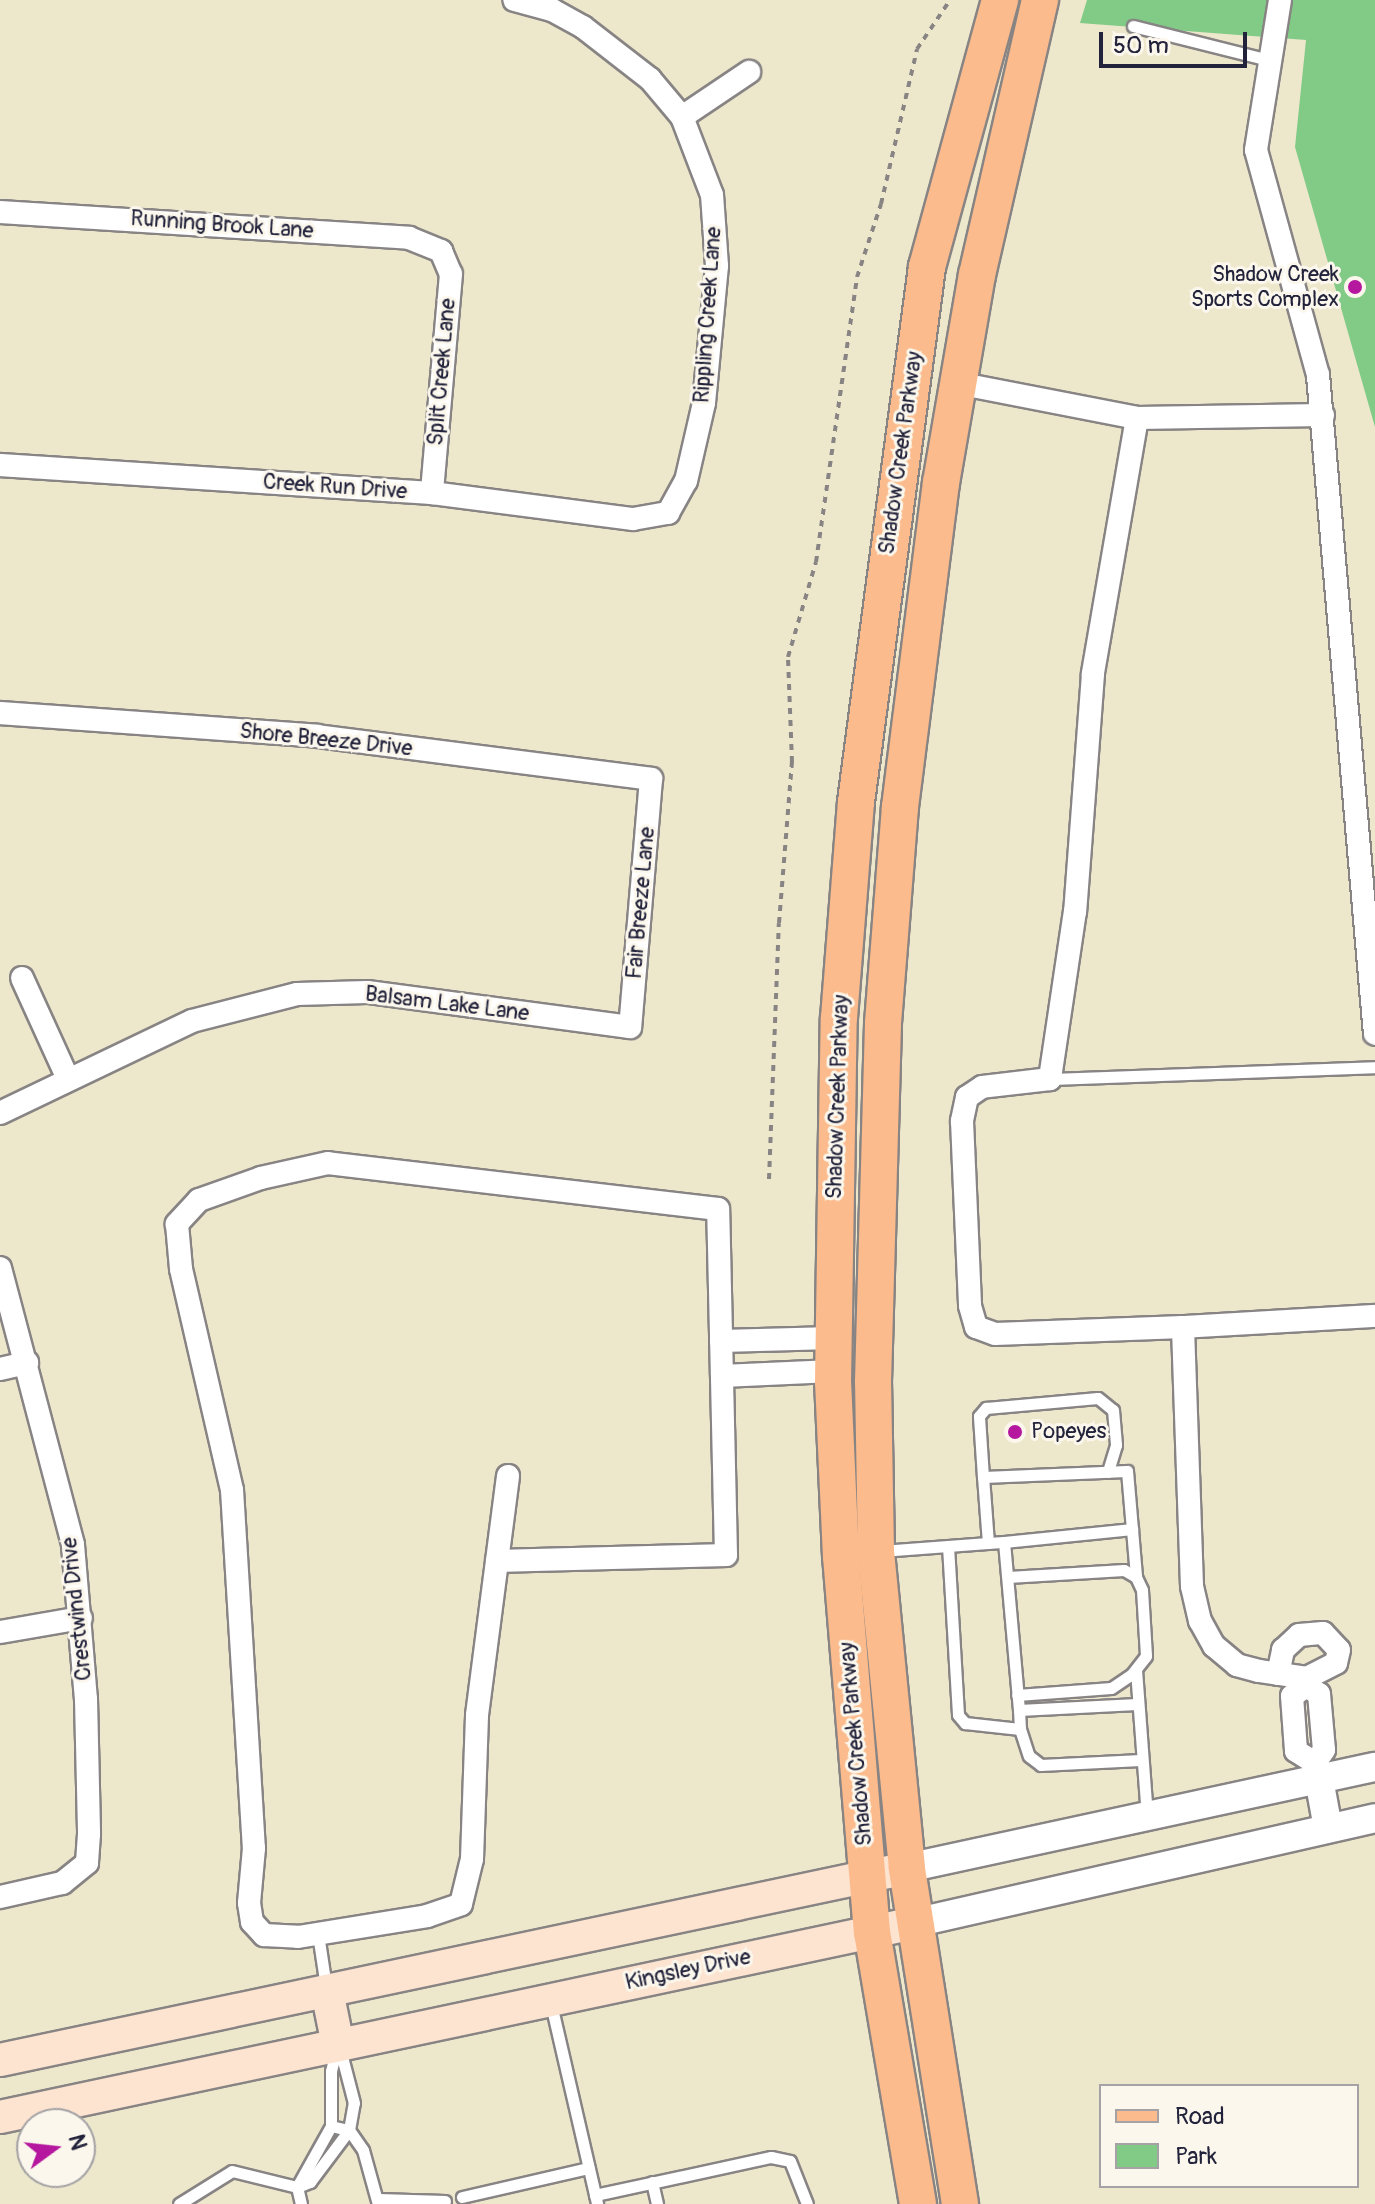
<!DOCTYPE html>
<style>
body{margin:0}
#map{position:relative;width:1375px;height:2204px;overflow:hidden;background:#ede7cc;font-family:Pangolin,sans-serif}
div>[style]{position:absolute}
[style*='--x']{left:calc(var(--x)*1px);top:calc(var(--y)*1px);width:calc(var(--w)*1px);rotate:calc(var(--a)*1deg)}
.green>*{inset:0;background:#81cb87}
.path>*{height:4px;margin-top:-2px;transform-origin:0;background:repeating-linear-gradient(90deg,#888484 0 6px,transparent 0 12px)}
.roads{filter:drop-shadow(2px 0 #888484) drop-shadow(-2px 0 #888484) drop-shadow(0 2px #888484) drop-shadow(0 -2px #888484)}
.service>*{height:11px;margin:-5.5px;padding:0 5.5px;transform-origin:5.5px;border-radius:5.5px;background:#fff}
.minor>*{height:22px;margin:-11px;padding:0 11px;transform-origin:11px;border-radius:11px;background:#fff}
.tertiary>*{height:28px;margin:-14px;padding:0 14px;transform-origin:14px;border-radius:14px;background:#fff}
.secondary>*{height:32px;margin:-16px;padding:0 16px;transform-origin:16px;border-radius:16px;background:#fde4d1}
.primary>*{height:36px;margin:-18px;padding:0 18px;transform-origin:18px;border-radius:18px;background:#fbbb8c}
.dots>*{width:22px;height:22px;translate:-50% -50%;box-sizing:border-box;border:4px solid #fbf7ec;border-radius:50%}
span{translate:-50% -50%;white-space:nowrap;text-align:center;line-height:1.15;-webkit-text-stroke:6px #fbf7ec;paint-order:stroke}
.street-label{font-size:22px;color:#22223b}
.poi-label{font-size:22px;color:#22223b}
.right{translate:-100% -50%;text-align:right}
.left{translate:0 -50%;text-align:left}
.legend{position:absolute;left:1099px;top:2084px;width:260px;height:104px;box-sizing:border-box;background:#fbf7ec;border:2px solid #a4a2a5;margin:0;padding:10px 14px;list-style:none;font-size:24px;color:#22223b}
.legend li{display:flex;align-items:center;gap:16px;height:40px}
.legend b{width:40px;border:2px solid #a4a2a5}
.north{position:absolute;left:16px;top:2108px;width:80px;height:80px;box-sizing:border-box;background:#fbf7ec;border:2px solid #a4a2a5;border-radius:50%;rotate:75deg;font-size:22px;font-weight:700;line-height:32px;text-align:center;color:#22223b}
.north::after{content:'';display:block;margin:auto;width:28px;height:36px;background:#b5179e;clip-path:polygon(50% 0,100% 100%,50% 72%,0 100%)}
.scale{position:absolute;left:1099px;top:32px;width:148px;height:36px;box-sizing:border-box;border:4px solid #22223b;border-top:0;padding-left:10px;font-size:24px;line-height:28px;white-space:nowrap;color:#22223b;-webkit-text-stroke:6px #fbf7ec;paint-order:stroke}
</style>
<div id="map">
<div class="green">
<i style="clip-path:polygon(1087px 0,1375px 0,1375px 427px,1295px 147px,1306px 40px,1080px 23px)"></i>
</div>
<div class="path">
<i style="--x:769;--y:1179;--w:256;--a:-87.8"></i>
<i style="--x:779;--y:923;--w:162;--a:-85.4"></i>
<i style="--x:792;--y:762;--w:105;--a:-92.2"></i>
<i style="--x:788;--y:657;--w:99;--a:-73.6"></i>
<i style="--x:816;--y:562;--w:288;--a:-81.8"></i>
<i style="--x:857;--y:277;--w:77;--a:-71.8"></i>
<i style="--x:881;--y:204;--w:159;--a:-76.9"></i>
<i style="--x:917;--y:49;--w:59;--a:-56"></i>
</div>
<div class="roads">
<div class="service">
<i style="--x:1133;--y:26;--w:139;--a:14.1"></i>
<i style="--x:1050;--y:1079;--w:325;--a:-2.1"></i>
<i style="--x:983;--y:1477;--w:61;--a:-93.8"></i>
<i style="--x:979;--y:1416;--w:11;--a:-49"></i>
<i style="--x:986;--y:1408;--w:112;--a:-5.1"></i>
<i style="--x:1098;--y:1398;--w:19;--a:39"></i>
<i style="--x:1113;--y:1410;--w:35;--a:85"></i>
<i style="--x:1116;--y:1445;--w:28;--a:107"></i>
<i style="--x:1004;--y:1542;--w:129;--a:-5.8"></i>
<i style="--x:988;--y:1543;--w:16;--a:-4"></i>
<i style="--x:1004;--y:1542;--w:169;--a:84.9"></i>
<i style="--x:1019;--y:1710;--w:118;--a:-2.9"></i>
<i style="--x:948;--y:1546;--w:169;--a:86.6"></i>
<i style="--x:958;--y:1715;--w:11;--a:49"></i>
<i style="--x:965;--y:1723;--w:55;--a:6.2"></i>
<i style="--x:1020;--y:1729;--w:19;--a:-93"></i>
<i style="--x:881;--y:1551;--w:107;--a:-4.3"></i>
<i style="--x:988;--y:1543;--w:66;--a:-94.3"></i>
<i style="--x:983;--y:1477;--w:144;--a:-2.4"></i>
<i style="--x:1127;--y:1471;--w:106;--a:85.1"></i>
<i style="--x:1008;--y:1577;--w:116;--a:-3.5"></i>
<i style="--x:1124;--y:1570;--w:14;--a:30"></i>
<i style="--x:1136;--y:1577;--w:14;--a:65"></i>
<i style="--x:1142;--y:1590;--w:66;--a:86.5"></i>
<i style="--x:1146;--y:1656;--w:23;--a:128"></i>
<i style="--x:1132;--y:1674;--w:25;--a:146"></i>
<i style="--x:1111;--y:1688;--w:94;--a:175.7"></i>
<i style="--x:1136;--y:1670;--w:146;--a:85.7"></i>
<i style="--x:1020;--y:1729;--w:28;--a:72"></i>
<i style="--x:1029;--y:1756;--w:15;--a:37"></i>
<i style="--x:1041;--y:1765;--w:99;--a:-2.9"></i>
<i style="--x:318;--y:1934;--w:54;--a:81.4"></i>
<i style="--x:551;--y:2004;--w:205;--a:77"></i>
<i style="--x:331;--y:2126;--w:18;--a:13"></i>
<i style="--x:349;--y:2130;--w:24;--a:55"></i>
<i style="--x:363;--y:2150;--w:56;--a:74.5"></i>
<i style="--x:652;--y:2182;--w:23;--a:77"></i>
<i style="--x:595;--y:2195;--w:180;--a:-12.2"></i>
<i style="--x:771;--y:2157;--w:19;--a:12"></i>
<i style="--x:790;--y:2161;--w:46;--a:68.4"></i>
<i style="--x:462;--y:2197;--w:130;--a:-12.9"></i>
<i style="--x:378;--y:2199;--w:67;--a:1.7"></i>
<i style="--x:179;--y:2204;--w:62;--a:-31.9"></i>
<i style="--x:232;--y:2171;--w:67;--a:13.8"></i>
<i style="--x:297;--y:2187;--w:14;--a:-21"></i>
<i style="--x:310;--y:2182;--w:65;--a:-53.1"></i>
<i style="--x:349;--y:2130;--w:27;--a:-80"></i>
<i style="--x:354;--y:2103;--w:56;--a:-104.5"></i>
<i style="--x:301;--y:2204;--w:17;--a:-103"></i>
<i style="--x:297;--y:2187;--w:70;--a:-60.9"></i>
<i style="--x:331;--y:2126;--w:55;--a:-90"></i>
<i style="--x:331;--y:2071;--w:21;--a:-76"></i>
</div>
<div class="minor">
<i style="--x:1280;--y:0;--w:152;--a:99.1"></i>
<i style="--x:1256;--y:150;--w:233;--a:74.6"></i>
<i style="--x:1318;--y:375;--w:661;--a:85.06"></i>
<i style="--x:682;--y:117;--w:81;--a:-33.9"></i>
<i style="--x:0;--y:212;--w:410;--a:3.6"></i>
<i style="--x:409;--y:238;--w:35;--a:22"></i>
<i style="--x:441;--y:251;--w:25;--a:67"></i>
<i style="--x:451;--y:274;--w:220;--a:95"></i>
<i style="--x:957;--y:383;--w:183;--a:11"></i>
<i style="--x:1137;--y:418;--w:186;--a:-0.9"></i>
<i style="--x:1137;--y:418;--w:260;--a:99.8"></i>
<i style="--x:1093;--y:674;--w:238;--a:94.3"></i>
<i style="--x:1075;--y:911;--w:170;--a:98.5"></i>
<i style="--x:1050;--y:1079;--w:68;--a:173.3"></i>
<i style="--x:982;--y:1087;--w:18;--a:146"></i>
<i style="--x:967;--y:1097;--w:25;--a:102"></i>
<i style="--x:962;--y:1121;--w:185;--a:87.5"></i>
<i style="--x:970;--y:1306;--w:22;--a:74"></i>
<i style="--x:976;--y:1327;--w:20;--a:20"></i>
<i style="--x:995;--y:1334;--w:188;--a:-2.1"></i>
<i style="--x:0;--y:465;--w:433;--a:3.7"></i>
<i style="--x:432;--y:493;--w:203;--a:7.4"></i>
<i style="--x:633;--y:519;--w:36;--a:-10"></i>
<i style="--x:668;--y:513;--w:37;--a:-61"></i>
<i style="--x:686;--y:481;--w:80;--a:-77"></i>
<i style="--x:704;--y:403;--w:138;--a:-84.6"></i>
<i style="--x:717;--y:266;--w:71;--a:-94"></i>
<i style="--x:712;--y:195;--w:84;--a:-111"></i>
<i style="--x:682;--y:117;--w:50;--a:-130.1"></i>
<i style="--x:650;--y:79;--w:85;--a:-142.2"></i>
<i style="--x:583;--y:27;--w:35;--a:-151"></i>
<i style="--x:552;--y:10;--w:39;--a:-165"></i>
<i style="--x:0;--y:713;--w:318;--a:4.1"></i>
<i style="--x:317;--y:736;--w:337;--a:7.3"></i>
<i style="--x:651;--y:779;--w:249;--a:94.8"></i>
<i style="--x:630;--y:1027;--w:265;--a:-172.4"></i>
<i style="--x:367;--y:992;--w:70;--a:178.4"></i>
<i style="--x:297;--y:994;--w:108;--a:165.6"></i>
<i style="--x:192;--y:1021;--w:213;--a:154.4"></i>
<i style="--x:22;--y:978;--w:111;--a:65.5"></i>
<i style="--x:0;--y:1268;--w:286;--a:75.2"></i>
<i style="--x:73;--y:1545;--w:155;--a:85.2"></i>
<i style="--x:86;--y:1699;--w:135;--a:88.7"></i>
<i style="--x:89;--y:1834;--w:29;--a:94"></i>
<i style="--x:87;--y:1863;--w:32;--a:141"></i>
<i style="--x:62;--y:1883;--w:64;--a:167.3"></i>
<i style="--x:721;--y:1341;--w:112;--a:-1.5"></i>
<i style="--x:0;--y:1369;--w:28;--a:-13"></i>
<i style="--x:722;--y:1376;--w:111;--a:-2.6"></i>
<i style="--x:497;--y:1561;--w:229;--a:-1.5"></i>
<i style="--x:726;--y:1555;--w:346;--a:-91.3"></i>
<i style="--x:718;--y:1209;--w:393;--a:-173.3"></i>
<i style="--x:328;--y:1163;--w:69;--a:167.4"></i>
<i style="--x:261;--y:1178;--w:66;--a:160.5"></i>
<i style="--x:199;--y:1200;--w:33;--a:133"></i>
<i style="--x:177;--y:1224;--w:45;--a:84.9"></i>
<i style="--x:181;--y:1269;--w:227;--a:77"></i>
<i style="--x:232;--y:1490;--w:359;--a:86.5"></i>
<i style="--x:254;--y:1848;--w:55;--a:95.2"></i>
<i style="--x:249;--y:1903;--w:19;--a:81"></i>
<i style="--x:252;--y:1922;--w:18;--a:47"></i>
<i style="--x:264;--y:1935;--w:34;--a:3"></i>
<i style="--x:298;--y:1937;--w:131;--a:-9.2"></i>
<i style="--x:427;--y:1916;--w:36;--a:-19"></i>
<i style="--x:461;--y:1904;--w:46;--a:-76.3"></i>
<i style="--x:472;--y:1859;--w:144;--a:-88"></i>
<i style="--x:477;--y:1715;--w:241;--a:-82.6"></i>
<i style="--x:0;--y:1632;--w:82;--a:-9.8"></i>
<i style="--x:1278;--y:1674;--w:25;--a:-78"></i>
<i style="--x:1283;--y:1650;--w:22;--a:-43"></i>
<i style="--x:1299;--y:1635;--w:24;--a:-5"></i>
<i style="--x:1323;--y:1633;--w:23;--a:47"></i>
<i style="--x:1339;--y:1650;--w:13;--a:103"></i>
<i style="--x:1336;--y:1663;--w:33;--a:153"></i>
<i style="--x:1307;--y:1678;--w:49;--a:-171.7"></i>
<i style="--x:1259;--y:1671;--w:23;--a:-165"></i>
<i style="--x:1237;--y:1665;--w:30;--a:-140"></i>
<i style="--x:1214;--y:1646;--w:29;--a:-119"></i>
<i style="--x:1200;--y:1621;--w:36;--a:-103"></i>
<i style="--x:1192;--y:1586;--w:259;--a:-92"></i>
<i style="--x:1183;--y:1327;--w:192;--a:-3.3"></i>
<i style="--x:1306;--y:1686;--w:15;--a:32"></i>
<i style="--x:1319;--y:1694;--w:56;--a:84.9"></i>
<i style="--x:1324;--y:1750;--w:16;--a:125"></i>
<i style="--x:1315;--y:1763;--w:16;--a:76"></i>
<i style="--x:1306;--y:1686;--w:17;--a:144"></i>
<i style="--x:1292;--y:1696;--w:55;--a:85.8"></i>
<i style="--x:1296;--y:1751;--w:22;--a:32"></i>
</div>
<div class="tertiary">
<i style="--x:1319;--y:1779;--w:50;--a:79.6"></i>
<i style="--x:907;--y:1868;--w:479;--a:-12.2"></i>
<i style="--x:914;--y:1923;--w:473;--a:-12.8"></i>
</div>
<div class="secondary">
<i style="--x:327;--y:1991;--w:55;--a:78.5"></i>
<i style="--x:0;--y:2060;--w:927;--a:-11.95"></i>
<i style="--x:0;--y:2117;--w:934;--a:-11.98"></i>
</div>
<div class="primary">
<i style="--x:918;--y:2204;--w:275;--a:-99.6"></i>
<i style="--x:872;--y:1933;--w:377;--a:-94.7"></i>
<i style="--x:841;--y:1557;--w:175;--a:-92.6"></i>
<i style="--x:833;--y:1382;--w:364;--a:-89.1"></i>
<i style="--x:839;--y:1018;--w:217;--a:-85.5"></i>
<i style="--x:856;--y:802;--w:540;--a:-82.44"></i>
<i style="--x:927;--y:267;--w:277;--a:-74.7"></i>
<i style="--x:960;--y:2204;--w:340;--a:-99"></i>
<i style="--x:907;--y:1868;--w:318;--a:-95.6"></i>
<i style="--x:876;--y:1552;--w:170;--a:-91"></i>
<i style="--x:873;--y:1382;--w:359;--a:-88.4"></i>
<i style="--x:883;--y:1023;--w:217;--a:-85.5"></i>
<i style="--x:900;--y:807;--w:327;--a:-82.8"></i>
<i style="--x:941;--y:483;--w:211;--a:-80.2"></i>
<i style="--x:977;--y:275;--w:282;--a:-77.1"></i>
</div>
</div>
<div class="dots">
<i style="left:1355px;top:287px;background:#b5179e"></i>
<i style="left:1015px;top:1432px;background:#b5179e"></i>
</div>
<div class="street-label">
<span style="left:222px;top:225px;rotate:4deg">Running Brook Lane</span>
<span style="left:708px;top:315px;rotate:-86deg">Rippling Creek Lane</span>
<span style="left:442px;top:372px;rotate:-85deg">Split Creek Lane</span>
<span style="left:901px;top:453px;rotate:-82deg">Shadow Creek Parkway</span>
<span style="left:335px;top:487px;rotate:4deg">Creek Run Drive</span>
<span style="left:326px;top:740px;rotate:6deg">Shore Breeze Drive</span>
<span style="left:641px;top:903px;rotate:-85deg">Fair Breeze Lane</span>
<span style="left:447px;top:1004px;rotate:7deg">Balsam Lake Lane</span>
<span style="left:838px;top:1097px;rotate:-88deg">Shadow Creek Parkway</span>
<span style="left:77px;top:1609px;rotate:-96deg">Crestwind Drive</span>
<span style="left:856px;top:1744px;rotate:-95deg">Shadow Creek Parkway</span>
<span style="left:688px;top:1970px;rotate:-12deg">Kingsley Drive</span>
</div>
<div class="poi-label">
<span class="right" style="left:1339px;top:287px">Shadow Creek<br>Sports Complex</span>
<span class="left" style="left:1031px;top:1432px">Popeyes</span>
</div>
<ul class="legend">
<li><b style="height:10px;background:#fbbb8c"></b>Road</li>
<li><b style="height:22px;background:#81cb87"></b>Park</li>
</ul>
<div class="north">N</div>
<div class="scale">50 m</div>
</div>
